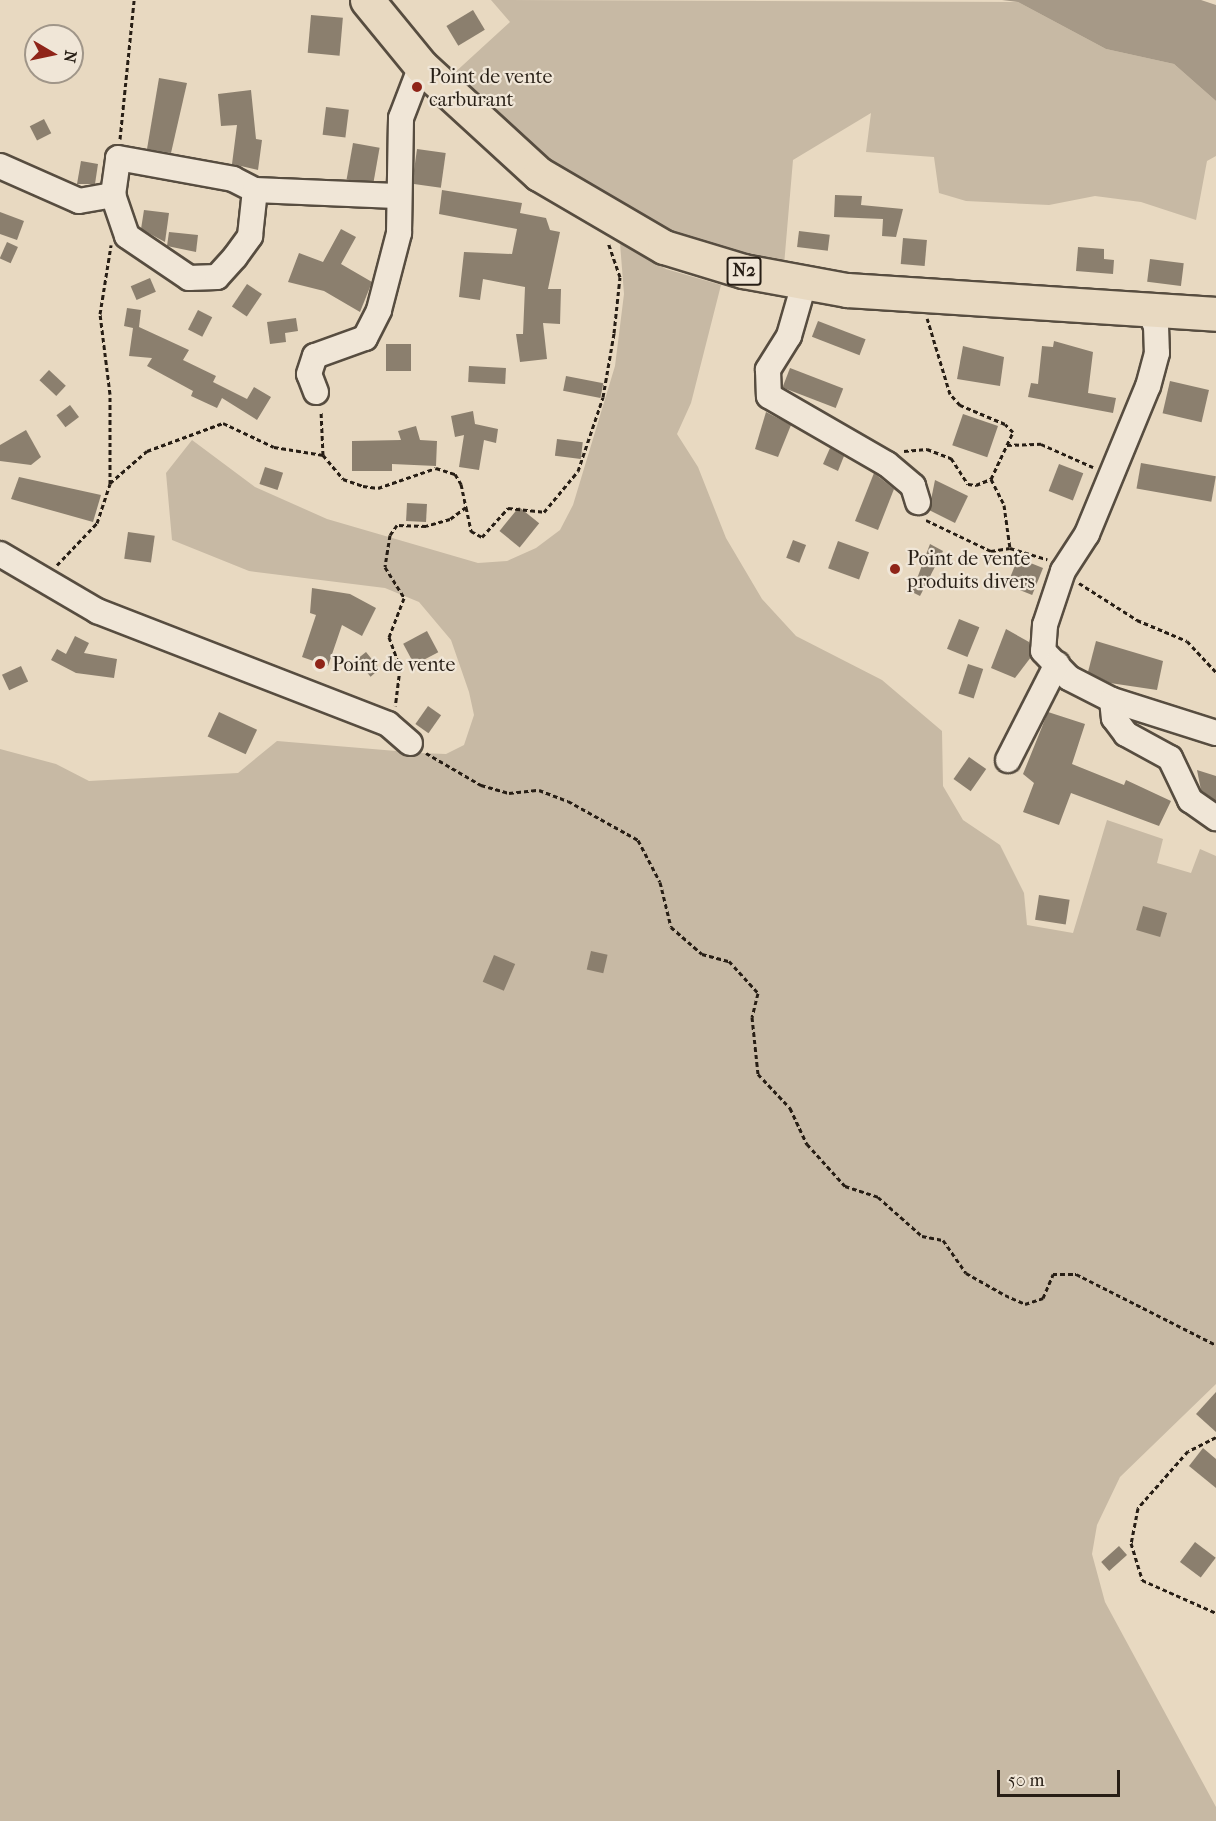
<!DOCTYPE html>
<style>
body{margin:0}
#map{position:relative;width:1216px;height:1821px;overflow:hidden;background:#e8d9c1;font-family:"IM FELL French Canon",serif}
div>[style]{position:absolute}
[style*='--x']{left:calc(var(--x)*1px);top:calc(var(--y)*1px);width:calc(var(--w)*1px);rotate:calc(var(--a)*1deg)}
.green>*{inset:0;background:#c7b9a4}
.water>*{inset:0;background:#a69987}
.building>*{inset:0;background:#8b7f6e;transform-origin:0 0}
.path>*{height:3px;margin-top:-1.5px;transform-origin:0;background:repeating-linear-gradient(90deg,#271e15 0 4.5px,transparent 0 7.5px)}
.roads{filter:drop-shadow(2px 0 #574d40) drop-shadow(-2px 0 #574d40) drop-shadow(0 2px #574d40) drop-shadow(0 -2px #574d40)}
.minor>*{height:24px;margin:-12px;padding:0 12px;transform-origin:12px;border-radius:12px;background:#f0e6d7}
.highway>*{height:33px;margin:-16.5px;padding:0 16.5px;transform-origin:16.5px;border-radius:16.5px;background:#e8d9c1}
.dots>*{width:16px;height:16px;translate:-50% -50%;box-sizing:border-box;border:3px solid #f0e6d7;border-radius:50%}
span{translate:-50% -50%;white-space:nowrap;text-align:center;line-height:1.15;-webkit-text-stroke:4.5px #f0e6d7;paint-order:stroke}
.shield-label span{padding:2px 4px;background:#f0e6d7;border:2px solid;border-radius:4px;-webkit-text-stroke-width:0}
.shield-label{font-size:18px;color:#271e15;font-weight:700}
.poi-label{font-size:20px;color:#271e15}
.left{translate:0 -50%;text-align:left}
.north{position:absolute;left:24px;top:24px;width:60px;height:60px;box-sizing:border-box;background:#f0e6d7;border:2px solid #a09689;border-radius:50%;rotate:99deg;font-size:16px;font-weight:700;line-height:24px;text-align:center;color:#271e15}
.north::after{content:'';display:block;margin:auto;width:21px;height:27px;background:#8f2418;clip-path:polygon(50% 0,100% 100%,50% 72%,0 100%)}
.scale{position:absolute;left:997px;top:1770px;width:123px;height:27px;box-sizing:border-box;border:3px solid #271e15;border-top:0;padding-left:8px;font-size:18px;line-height:21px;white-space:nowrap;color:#271e15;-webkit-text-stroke:4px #f0e6d7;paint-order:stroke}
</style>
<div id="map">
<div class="green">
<i style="clip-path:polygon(491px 0,1018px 2px,1106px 49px,1174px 64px,1216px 101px,1216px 156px,1207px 161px,1196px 220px,1141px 202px,1095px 196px,1049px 205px,966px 201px,939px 193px,934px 157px,866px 152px,871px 113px,793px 160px,783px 277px,660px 235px,502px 131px,451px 76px,510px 22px)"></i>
<i style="clip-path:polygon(620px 243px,666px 269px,721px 285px,691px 403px,677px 434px,698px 467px,726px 538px,762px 599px,796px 636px,882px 680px,942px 731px,943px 786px,963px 820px,1000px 845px,1024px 893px,1027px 925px,1073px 933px,1107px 820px,1163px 839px,1157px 863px,1191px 873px,1200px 849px,1216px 856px,1216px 1384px,1120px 1477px,1097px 1525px,1092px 1554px,1105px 1602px,1216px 1807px,1216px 1821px,0 1821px,0 749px,56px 764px,89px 781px,238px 773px,277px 741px,420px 753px,446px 754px,464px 745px,474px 715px,469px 692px,451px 640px,419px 602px,385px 588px,249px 571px,172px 540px,166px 473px,192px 440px,255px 487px,327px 519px,478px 563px,507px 561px,536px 548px,560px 530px,573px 505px,615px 366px,624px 294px)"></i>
</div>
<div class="water">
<i style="clip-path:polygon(1002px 0,1201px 0,1216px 5px,1216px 101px,1174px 64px,1106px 49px,1018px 2px)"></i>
</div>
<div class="building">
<i style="left:473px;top:10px;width:23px;height:31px;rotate:59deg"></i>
<i style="left:311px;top:15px;width:32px;height:38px;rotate:5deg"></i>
<i style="clip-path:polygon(159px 78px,187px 83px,171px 153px,147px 149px)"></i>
<i style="clip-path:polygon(251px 90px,256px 139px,262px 140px,258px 170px,232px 164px,237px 125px,221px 126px,218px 94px)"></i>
<i style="left:326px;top:107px;width:23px;height:28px;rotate:7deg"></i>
<i style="left:44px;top:119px;width:16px;height:16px;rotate:63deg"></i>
<i style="left:353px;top:143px;width:27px;height:37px;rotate:10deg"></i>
<i style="left:417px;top:149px;width:29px;height:35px;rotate:8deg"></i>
<i style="clip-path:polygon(81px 161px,98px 164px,95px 184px,77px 184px)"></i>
<i style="clip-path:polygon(442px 190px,522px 203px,520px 213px,546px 218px,550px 230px,560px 232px,548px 289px,561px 289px,560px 324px,543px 323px,547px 359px,520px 362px,516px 334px,523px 334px,525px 287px,483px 279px,480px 300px,459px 297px,464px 252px,512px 254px,517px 229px,439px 214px)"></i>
<i style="clip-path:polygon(835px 195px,862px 196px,861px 205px,903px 209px,896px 237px,882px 236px,883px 219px,834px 217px)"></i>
<i style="clip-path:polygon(144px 210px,169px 213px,165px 242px,141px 229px)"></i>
<i style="clip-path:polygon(0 212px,24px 221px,17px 240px,0 234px)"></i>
<i style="clip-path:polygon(341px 229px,356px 237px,341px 264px,372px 282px,360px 312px,324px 291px,288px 282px,299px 253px,323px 262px)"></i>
<i style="left:799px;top:231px;width:31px;height:16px;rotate:7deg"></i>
<i style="clip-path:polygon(169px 232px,198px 235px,196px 252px,167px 246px)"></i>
<i style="left:903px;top:238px;width:24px;height:26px;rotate:5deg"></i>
<i style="left:7px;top:242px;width:12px;height:18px;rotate:24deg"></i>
<i style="clip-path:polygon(1078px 247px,1104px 249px,1104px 259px,1114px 260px,1113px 274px,1076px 271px)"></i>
<i style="left:1150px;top:259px;width:34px;height:23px;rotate:7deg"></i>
<i style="left:150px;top:278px;width:15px;height:21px;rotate:67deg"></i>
<i style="left:247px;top:284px;width:18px;height:27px;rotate:34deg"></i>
<i style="clip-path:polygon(127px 308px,141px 310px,139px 327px,189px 350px,183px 360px,216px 376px,213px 382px,247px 399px,254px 387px,271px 397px,257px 420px,222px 398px,217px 408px,191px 396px,193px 391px,147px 366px,152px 358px,129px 356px,133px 328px,124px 326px)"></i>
<i style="left:198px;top:310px;width:16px;height:22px;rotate:27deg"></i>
<i style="clip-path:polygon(296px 318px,298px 331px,285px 333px,286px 342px,270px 344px,267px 322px)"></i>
<i style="left:818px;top:321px;width:51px;height:17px;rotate:21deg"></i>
<i style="clip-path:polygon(1054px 341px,1093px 352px,1088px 393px,1116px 398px,1113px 413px,1028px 397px,1031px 383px,1038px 384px,1042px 346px,1053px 347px)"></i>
<i style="left:386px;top:344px;width:25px;height:27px"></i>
<i style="clip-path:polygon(963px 346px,1004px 357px,1000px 386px,957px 379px)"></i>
<i style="left:469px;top:366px;width:37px;height:16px;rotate:3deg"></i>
<i style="left:790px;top:368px;width:57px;height:21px;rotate:21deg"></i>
<i style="left:49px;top:370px;width:23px;height:14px;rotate:43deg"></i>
<i style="left:566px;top:376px;width:38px;height:15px;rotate:11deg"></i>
<i style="left:1170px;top:381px;width:40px;height:33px;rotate:13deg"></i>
<i style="left:70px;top:405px;width:15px;height:17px;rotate:53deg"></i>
<i style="clip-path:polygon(473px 411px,475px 424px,498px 429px,496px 443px,484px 440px,479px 470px,459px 467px,464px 435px,455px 437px,451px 416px)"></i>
<i style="clip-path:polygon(766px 412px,791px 425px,778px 457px,755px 449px)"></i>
<i style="left:963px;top:414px;width:37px;height:33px;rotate:19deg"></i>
<i style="clip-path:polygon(416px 426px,420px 440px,437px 441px,436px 466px,392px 464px,392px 471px,352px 471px,352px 441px,401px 440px,398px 431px)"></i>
<i style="clip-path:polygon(26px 430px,41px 457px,31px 465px,0 461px,0 445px)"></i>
<i style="left:557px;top:439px;width:26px;height:17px;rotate:7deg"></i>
<i style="clip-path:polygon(830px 448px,844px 456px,838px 471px,823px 464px)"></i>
<i style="left:1141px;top:463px;width:76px;height:26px;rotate:10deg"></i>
<i style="left:1059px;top:464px;width:26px;height:29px;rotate:21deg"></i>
<i style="left:265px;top:467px;width:19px;height:18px;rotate:18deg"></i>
<i style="clip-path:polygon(874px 473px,894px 489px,878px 530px,855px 521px)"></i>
<i style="clip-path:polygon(19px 477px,101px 495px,93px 522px,11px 499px)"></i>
<i style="clip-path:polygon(935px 480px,968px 496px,955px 523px,929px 510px)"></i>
<i style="left:407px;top:503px;width:20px;height:18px;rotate:3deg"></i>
<i style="left:519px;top:507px;width:26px;height:31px;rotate:39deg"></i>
<i style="left:128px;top:532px;width:27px;height:27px;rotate:8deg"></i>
<i style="left:793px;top:540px;width:14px;height:19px;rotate:21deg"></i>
<i style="left:838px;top:541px;width:33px;height:29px;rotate:20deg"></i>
<i style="clip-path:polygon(930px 544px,943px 551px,920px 596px,912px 592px)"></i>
<i style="left:1018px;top:558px;width:27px;height:29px;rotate:22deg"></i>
<i style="clip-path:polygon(312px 588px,350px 594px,376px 608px,362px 636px,342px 625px,328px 666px,302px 657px,316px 615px,310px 613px)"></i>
<i style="left:959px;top:619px;width:22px;height:32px;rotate:22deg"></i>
<i style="clip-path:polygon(1006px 629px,1029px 642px,1031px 657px,1015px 678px,991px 668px)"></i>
<i style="left:427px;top:631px;width:24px;height:27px;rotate:62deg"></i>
<i style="clip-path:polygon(75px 636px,89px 643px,84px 653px,117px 659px,114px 678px,76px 673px,51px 660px,57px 649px,66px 654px)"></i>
<i style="clip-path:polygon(1096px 641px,1163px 661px,1157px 690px,1110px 683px,1088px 672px)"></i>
<i style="left:366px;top:652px;width:22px;height:12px;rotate:51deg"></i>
<i style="left:968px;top:664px;width:16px;height:31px;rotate:18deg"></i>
<i style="left:21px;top:666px;width:17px;height:21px;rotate:65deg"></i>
<i style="left:428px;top:706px;width:16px;height:22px;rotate:35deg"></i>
<i style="left:219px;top:712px;width:42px;height:27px;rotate:25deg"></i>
<i style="clip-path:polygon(1048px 712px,1085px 724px,1072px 764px,1124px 785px,1126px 780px,1171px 801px,1159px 826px,1071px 793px,1059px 825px,1023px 812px,1034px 783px,1023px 774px)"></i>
<i style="left:969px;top:757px;width:21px;height:27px;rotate:35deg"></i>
<i style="clip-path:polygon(1197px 770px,1216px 776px,1216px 801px,1201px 790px)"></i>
<i style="left:1039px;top:895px;width:31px;height:25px;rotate:9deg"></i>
<i style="left:1143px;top:906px;width:25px;height:25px;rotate:16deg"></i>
<i style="left:591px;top:951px;width:17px;height:19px;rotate:13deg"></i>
<i style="left:494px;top:955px;width:23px;height:29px;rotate:23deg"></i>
<i style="clip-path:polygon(1216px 1392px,1216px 1432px,1196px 1414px)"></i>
<i style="clip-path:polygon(1203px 1448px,1216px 1459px,1216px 1488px,1189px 1466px)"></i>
<i style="left:1195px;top:1542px;width:26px;height:25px;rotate:37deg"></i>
<i style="left:1119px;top:1546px;width:12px;height:24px;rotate:48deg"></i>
</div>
<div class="path">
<i style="--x:120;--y:139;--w:140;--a:-84.2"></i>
<i style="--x:1007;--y:445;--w:34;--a:-2"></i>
<i style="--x:1041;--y:444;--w:57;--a:23.9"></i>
<i style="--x:904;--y:451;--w:23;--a:-5"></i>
<i style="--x:927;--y:449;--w:26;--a:21"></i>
<i style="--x:951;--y:458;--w:31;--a:57"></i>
<i style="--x:968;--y:484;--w:8;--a:7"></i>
<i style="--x:976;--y:485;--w:16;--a:-22"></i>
<i style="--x:991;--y:479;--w:52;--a:-64.9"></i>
<i style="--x:1013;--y:432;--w:11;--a:-135"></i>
<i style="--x:1005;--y:424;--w:49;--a:-157.1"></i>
<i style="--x:960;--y:405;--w:15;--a:-132"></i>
<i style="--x:950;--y:394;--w:79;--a:-106.8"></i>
<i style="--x:323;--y:455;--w:31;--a:50"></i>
<i style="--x:343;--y:479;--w:21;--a:19"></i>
<i style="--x:363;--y:486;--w:15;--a:8"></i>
<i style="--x:378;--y:488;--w:61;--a:-19"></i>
<i style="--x:436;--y:468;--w:20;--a:18"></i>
<i style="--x:455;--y:474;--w:12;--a:59"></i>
<i style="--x:461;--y:484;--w:24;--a:78"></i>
<i style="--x:466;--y:507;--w:20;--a:143"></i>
<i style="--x:450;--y:519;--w:25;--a:164"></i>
<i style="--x:426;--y:526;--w:29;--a:-178"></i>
<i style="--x:397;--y:525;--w:12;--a:125"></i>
<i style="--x:390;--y:535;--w:32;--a:99"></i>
<i style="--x:385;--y:567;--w:36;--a:58"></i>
<i style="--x:404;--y:598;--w:42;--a:111"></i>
<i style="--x:389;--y:637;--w:33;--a:70"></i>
<i style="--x:400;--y:668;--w:38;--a:97"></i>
<i style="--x:991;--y:479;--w:29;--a:63"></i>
<i style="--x:1004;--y:505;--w:43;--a:82.1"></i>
<i style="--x:1010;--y:548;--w:39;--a:17"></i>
<i style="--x:110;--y:483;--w:49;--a:-40.9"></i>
<i style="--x:147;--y:451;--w:81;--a:-20.2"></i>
<i style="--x:223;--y:423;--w:56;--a:25.2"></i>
<i style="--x:274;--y:447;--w:50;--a:9.3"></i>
<i style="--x:323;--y:455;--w:44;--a:-92.6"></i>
<i style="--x:466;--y:507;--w:25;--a:78"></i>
<i style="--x:471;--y:531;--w:13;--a:29"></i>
<i style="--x:482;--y:537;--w:39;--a:-48"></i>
<i style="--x:508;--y:508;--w:36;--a:6"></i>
<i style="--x:544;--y:512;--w:53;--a:-50.3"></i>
<i style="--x:578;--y:471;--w:78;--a:-71.3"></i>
<i style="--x:603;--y:397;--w:65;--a:-80.2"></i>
<i style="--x:614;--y:333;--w:56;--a:-83.9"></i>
<i style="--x:620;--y:277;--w:37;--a:-109"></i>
<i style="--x:926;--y:520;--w:72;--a:25.5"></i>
<i style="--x:991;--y:551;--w:19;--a:-9"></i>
<i style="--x:57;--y:565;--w:58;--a:-46.4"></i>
<i style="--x:97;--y:523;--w:41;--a:-71.6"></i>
<i style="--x:110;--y:484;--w:90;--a:-90"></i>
<i style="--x:110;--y:394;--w:81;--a:-97.1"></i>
<i style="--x:100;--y:314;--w:70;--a:-80.9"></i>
<i style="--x:1079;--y:583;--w:69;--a:32.5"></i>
<i style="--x:1137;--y:620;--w:54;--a:22.8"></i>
<i style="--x:1187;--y:641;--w:42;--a:46.9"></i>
<i style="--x:426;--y:753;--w:64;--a:30.2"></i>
<i style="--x:481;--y:785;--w:29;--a:16"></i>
<i style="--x:509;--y:793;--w:30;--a:-6"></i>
<i style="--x:539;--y:790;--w:31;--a:21"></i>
<i style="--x:568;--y:801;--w:80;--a:29.1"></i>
<i style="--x:638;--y:840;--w:47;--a:62.4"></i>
<i style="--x:660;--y:882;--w:46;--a:76.3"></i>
<i style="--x:671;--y:927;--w:41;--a:41.1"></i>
<i style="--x:702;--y:954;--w:28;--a:15"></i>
<i style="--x:729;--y:961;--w:43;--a:47.8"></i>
<i style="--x:758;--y:993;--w:25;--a:104"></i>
<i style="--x:752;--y:1017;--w:57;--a:84"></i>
<i style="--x:758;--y:1074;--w:47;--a:46.7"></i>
<i style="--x:790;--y:1108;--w:40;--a:65"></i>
<i style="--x:807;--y:1144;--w:57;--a:47.9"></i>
<i style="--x:845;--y:1186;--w:35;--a:18"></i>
<i style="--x:878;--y:1197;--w:59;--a:41.6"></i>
<i style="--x:922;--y:1236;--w:21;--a:11"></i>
<i style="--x:943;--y:1240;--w:40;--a:55.1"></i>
<i style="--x:966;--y:1273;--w:45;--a:29.4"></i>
<i style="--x:1005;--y:1295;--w:22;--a:24"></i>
<i style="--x:1025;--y:1304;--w:19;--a:-18"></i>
<i style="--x:1043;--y:1298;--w:26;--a:-67"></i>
<i style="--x:1053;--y:1274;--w:23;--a:0"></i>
<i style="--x:1076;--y:1274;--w:157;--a:26.9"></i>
<i style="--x:1216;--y:1437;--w:31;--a:153"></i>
<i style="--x:1188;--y:1451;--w:76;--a:131.3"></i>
<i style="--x:1138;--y:1508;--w:36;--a:101"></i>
<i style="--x:1131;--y:1543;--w:39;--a:73"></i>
<i style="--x:1142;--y:1580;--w:81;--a:24"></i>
</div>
<div class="roads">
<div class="minor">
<i style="--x:0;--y:166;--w:86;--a:23.9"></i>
<i style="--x:79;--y:201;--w:35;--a:-10"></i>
<i style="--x:113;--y:195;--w:37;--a:-82"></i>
<i style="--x:118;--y:158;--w:117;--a:10.3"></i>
<i style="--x:233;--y:179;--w:25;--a:27"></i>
<i style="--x:255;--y:190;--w:141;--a:2.4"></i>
<i style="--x:113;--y:195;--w:43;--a:71.1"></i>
<i style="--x:127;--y:236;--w:75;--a:34.1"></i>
<i style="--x:189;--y:278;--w:28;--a:-2"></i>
<i style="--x:217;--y:277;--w:27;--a:-48"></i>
<i style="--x:235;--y:257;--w:26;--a:-54"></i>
<i style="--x:250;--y:236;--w:46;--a:-83.8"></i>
<i style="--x:804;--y:284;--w:54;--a:106.1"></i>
<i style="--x:789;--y:336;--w:40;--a:122"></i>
<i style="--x:768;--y:370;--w:26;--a:88"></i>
<i style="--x:769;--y:396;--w:136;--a:30"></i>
<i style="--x:887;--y:464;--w:34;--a:40"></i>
<i style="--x:913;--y:486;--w:17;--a:73"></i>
<i style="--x:1147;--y:307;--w:21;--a:65"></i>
<i style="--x:1156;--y:326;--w:27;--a:88"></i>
<i style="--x:1157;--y:353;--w:34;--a:105"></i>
<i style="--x:1148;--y:386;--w:160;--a:112.4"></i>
<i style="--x:1087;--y:534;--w:44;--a:123"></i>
<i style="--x:1063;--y:571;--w:57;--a:108.4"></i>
<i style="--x:1045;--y:625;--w:26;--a:94"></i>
<i style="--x:1043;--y:651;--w:37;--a:46"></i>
<i style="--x:1069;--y:678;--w:48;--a:27.1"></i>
<i style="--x:1112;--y:700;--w:109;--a:17.6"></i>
<i style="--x:316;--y:392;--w:19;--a:-111"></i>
<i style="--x:309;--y:374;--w:19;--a:-72"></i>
<i style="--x:315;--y:356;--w:53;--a:-19.8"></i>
<i style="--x:365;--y:338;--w:31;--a:-63"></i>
<i style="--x:379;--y:310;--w:80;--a:-75.4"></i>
<i style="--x:399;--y:233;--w:115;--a:-89"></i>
<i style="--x:401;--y:118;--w:56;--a:-69"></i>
<i style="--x:0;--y:554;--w:113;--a:30.4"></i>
<i style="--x:97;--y:611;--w:312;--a:21.2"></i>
<i style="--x:388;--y:724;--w:29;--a:41"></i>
<i style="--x:1112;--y:700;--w:18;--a:84"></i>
<i style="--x:1114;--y:718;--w:20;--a:53"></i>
<i style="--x:1126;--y:734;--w:50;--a:28.6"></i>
<i style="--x:1170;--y:758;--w:47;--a:64.5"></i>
<i style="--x:1190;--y:800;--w:32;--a:35"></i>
<i style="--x:1008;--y:760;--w:108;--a:-63"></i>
</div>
<div class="highway">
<i style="--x:367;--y:0;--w:85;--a:50.7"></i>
<i style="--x:421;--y:66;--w:160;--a:42.5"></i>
<i style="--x:539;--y:174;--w:145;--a:30.3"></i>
<i style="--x:664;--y:247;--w:83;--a:16.9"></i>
<i style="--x:743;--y:271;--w:106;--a:10.4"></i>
<i style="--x:847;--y:290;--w:370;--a:3.7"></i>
</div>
</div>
<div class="dots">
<i style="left:417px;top:87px;background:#8f2418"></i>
<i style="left:895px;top:569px;background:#8f2418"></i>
<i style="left:320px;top:664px;background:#8f2418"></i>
</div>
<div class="shield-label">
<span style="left:744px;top:271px">N2</span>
</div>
<div class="poi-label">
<span class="left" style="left:429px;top:88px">Point de vente<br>carburant</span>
<span class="left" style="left:907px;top:570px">Point de vente<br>produits divers</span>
<span class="left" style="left:332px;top:664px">Point de vente</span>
</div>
<div class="north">N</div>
<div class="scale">50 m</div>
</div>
